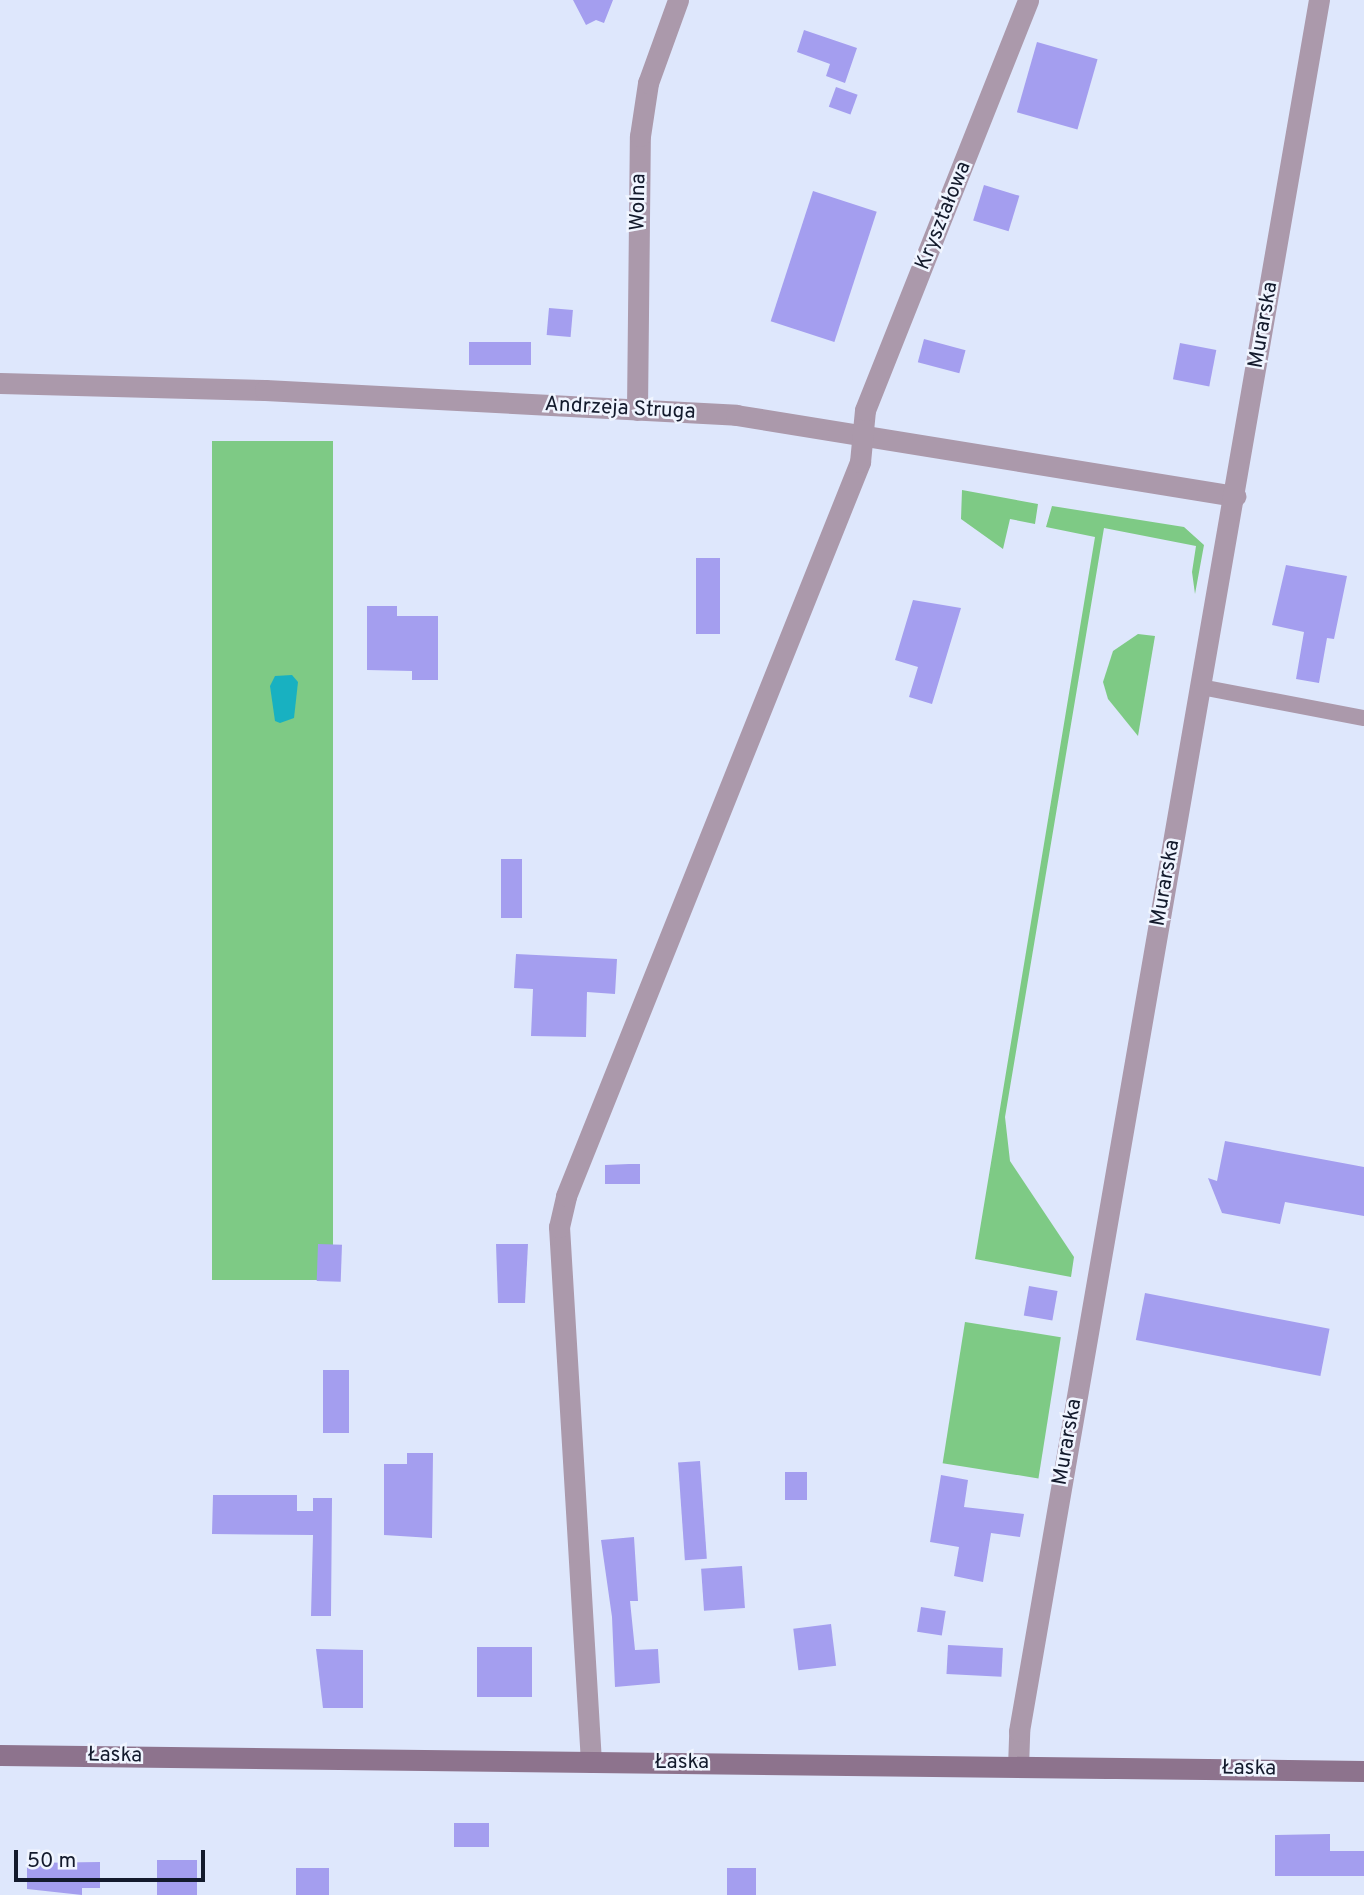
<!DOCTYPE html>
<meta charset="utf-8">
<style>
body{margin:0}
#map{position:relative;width:1364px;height:1895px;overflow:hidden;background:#dee7fc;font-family:Overpass,sans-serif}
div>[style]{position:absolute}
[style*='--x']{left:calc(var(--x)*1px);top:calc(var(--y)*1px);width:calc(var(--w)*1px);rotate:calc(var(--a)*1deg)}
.green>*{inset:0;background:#7eca85;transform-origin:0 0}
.water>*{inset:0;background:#18b1c1}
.building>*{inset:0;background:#a49eef;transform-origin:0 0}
.lane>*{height:16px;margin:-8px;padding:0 8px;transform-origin:8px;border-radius:8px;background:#ab99ab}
.street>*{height:21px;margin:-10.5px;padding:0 10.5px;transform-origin:10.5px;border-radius:10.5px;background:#ab99ab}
.secondary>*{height:21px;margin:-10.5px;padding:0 10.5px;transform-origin:10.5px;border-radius:10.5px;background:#8d738d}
span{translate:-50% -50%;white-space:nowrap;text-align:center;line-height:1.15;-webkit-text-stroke:5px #f0f5ff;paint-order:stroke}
.street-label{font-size:21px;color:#131a2c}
.scale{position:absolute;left:14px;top:1850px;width:191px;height:32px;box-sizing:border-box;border:4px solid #131a2c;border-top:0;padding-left:9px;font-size:21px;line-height:24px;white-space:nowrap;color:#131a2c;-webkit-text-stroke:5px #f0f5ff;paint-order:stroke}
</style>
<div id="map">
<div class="green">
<i style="left:212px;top:441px;width:121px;height:839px"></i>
<i style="clip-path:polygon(962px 490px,1038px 504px,1035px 524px,1010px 519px,1003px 549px,961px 519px)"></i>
<i style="clip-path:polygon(1052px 506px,1184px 527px,1204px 545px,1195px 594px,1192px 572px,1196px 546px,1104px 528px,1005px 1117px,1010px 1161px,1074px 1257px,1071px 1277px,975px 1259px,1095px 537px,1046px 527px)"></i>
<i style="clip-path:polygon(1138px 634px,1155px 636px,1138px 736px,1108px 699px,1103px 682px,1113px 651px)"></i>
<i style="left:965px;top:1322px;width:97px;height:143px;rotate:9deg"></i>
</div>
<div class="water">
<i style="clip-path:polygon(292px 675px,298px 682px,294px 718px,280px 723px,275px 721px,270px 686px,275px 676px)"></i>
</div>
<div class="building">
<i style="clip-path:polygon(573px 0,613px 0,604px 23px,596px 20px,586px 25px)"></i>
<i style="clip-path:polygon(804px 30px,857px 48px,845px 83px,826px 76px,830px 64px,797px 52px)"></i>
<i style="left:1037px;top:42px;width:63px;height:73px;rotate:16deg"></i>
<i style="left:836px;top:87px;width:23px;height:21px;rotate:20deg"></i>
<i style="left:984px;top:185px;width:37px;height:37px;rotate:17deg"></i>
<i style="left:813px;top:191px;width:67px;height:137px;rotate:18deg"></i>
<i style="left:549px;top:308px;width:24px;height:27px;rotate:5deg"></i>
<i style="left:924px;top:339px;width:43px;height:24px;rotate:15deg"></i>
<i style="left:531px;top:342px;width:23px;height:62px;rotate:90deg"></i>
<i style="left:1180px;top:343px;width:37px;height:37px;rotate:11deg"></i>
<i style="left:696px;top:558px;width:24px;height:76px"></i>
<i style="clip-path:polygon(1286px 565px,1347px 576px,1334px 639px,1327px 638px,1319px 683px,1296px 679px,1304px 632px,1272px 625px)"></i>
<i style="clip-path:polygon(913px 600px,961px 608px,932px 704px,909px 697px,918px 667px,895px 660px)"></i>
<i style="clip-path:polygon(367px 606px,397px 606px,397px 616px,438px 616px,438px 680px,412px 680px,412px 671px,367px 670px)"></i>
<i style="left:501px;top:859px;width:21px;height:59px"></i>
<i style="clip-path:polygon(516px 954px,617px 959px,615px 994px,587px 992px,586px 1037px,531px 1036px,533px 989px,514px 988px)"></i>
<i style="clip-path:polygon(1225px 1141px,1364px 1167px,1364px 1216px,1285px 1202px,1280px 1224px,1222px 1213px,1208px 1178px,1217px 1181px)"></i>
<i style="clip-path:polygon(629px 1164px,640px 1164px,640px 1184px,605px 1184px,605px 1165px)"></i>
<i style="left:318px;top:1244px;width:24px;height:37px;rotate:2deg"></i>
<i style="clip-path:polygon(496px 1244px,528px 1244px,525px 1303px,498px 1303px)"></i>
<i style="left:1029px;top:1286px;width:29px;height:30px;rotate:10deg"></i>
<i style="left:1145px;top:1293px;width:188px;height:48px;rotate:11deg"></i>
<i style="left:323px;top:1370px;width:26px;height:63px"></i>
<i style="clip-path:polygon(407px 1453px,433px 1453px,432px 1538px,384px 1535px,384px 1464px,407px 1464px)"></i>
<i style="left:700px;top:1461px;width:98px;height:22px;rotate:86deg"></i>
<i style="left:785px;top:1472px;width:22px;height:28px"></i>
<i style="clip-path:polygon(941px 1475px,968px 1480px,964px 1507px,1024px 1514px,1020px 1537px,991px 1533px,983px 1582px,954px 1576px,959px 1547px,930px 1542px)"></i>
<i style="clip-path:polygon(213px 1495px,297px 1495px,297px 1511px,313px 1511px,313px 1498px,332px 1498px,331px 1616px,311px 1616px,313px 1535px,212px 1534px)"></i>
<i style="clip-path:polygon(634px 1537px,638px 1601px,630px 1601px,635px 1650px,658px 1649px,660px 1683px,615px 1687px,612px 1617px,601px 1540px)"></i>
<i style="left:742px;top:1566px;width:42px;height:41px;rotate:86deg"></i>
<i style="left:921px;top:1607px;width:25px;height:25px;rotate:9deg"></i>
<i style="left:831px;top:1624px;width:42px;height:38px;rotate:83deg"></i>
<i style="left:948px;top:1645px;width:55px;height:29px;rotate:3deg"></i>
<i style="left:532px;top:1647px;width:50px;height:55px;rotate:90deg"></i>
<i style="clip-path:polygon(316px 1649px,363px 1650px,363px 1708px,323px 1708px)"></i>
<i style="left:489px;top:1823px;width:24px;height:35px;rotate:90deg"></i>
<i style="clip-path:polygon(1330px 1834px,1330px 1851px,1364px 1851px,1364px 1876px,1275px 1876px,1275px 1835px)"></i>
<i style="left:157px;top:1860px;width:40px;height:35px"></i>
<i style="clip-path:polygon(100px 1862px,100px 1888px,82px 1888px,82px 1895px,27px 1889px,27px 1863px)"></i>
<i style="left:296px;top:1868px;width:33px;height:27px"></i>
<i style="left:727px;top:1868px;width:29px;height:27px"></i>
</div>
<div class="lane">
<i style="--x:1201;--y:687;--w:166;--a:10.8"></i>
</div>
<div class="street">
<i style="--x:0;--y:383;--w:265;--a:1.5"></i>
<i style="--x:265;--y:390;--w:472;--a:3"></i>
<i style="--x:736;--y:415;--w:506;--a:9.22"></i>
<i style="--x:637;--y:410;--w:274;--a:-89.4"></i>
<i style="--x:640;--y:136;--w:54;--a:-81.4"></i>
<i style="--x:648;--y:83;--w:88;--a:-70.1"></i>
<i style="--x:591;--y:1762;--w:536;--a:-93.42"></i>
<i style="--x:559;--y:1227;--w:32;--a:-77"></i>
<i style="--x:566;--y:1196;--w:791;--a:-68.17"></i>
<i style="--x:860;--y:462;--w:52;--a:-84.5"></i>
<i style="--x:865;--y:410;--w:441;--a:-68.3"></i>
<i style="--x:1018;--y:1767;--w:36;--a:-88"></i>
<i style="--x:1019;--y:1731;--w:1757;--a:-80.17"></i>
</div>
<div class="secondary">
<i style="--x:0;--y:1755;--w:1364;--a:0.67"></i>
</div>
<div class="street-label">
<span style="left:639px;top:202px;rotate:-89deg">Wolna</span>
<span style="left:944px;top:216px;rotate:-68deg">Kryształowa</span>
<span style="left:1264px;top:325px;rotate:-80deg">Murarska</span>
<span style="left:620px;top:409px;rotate:3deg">Andrzeja Struga</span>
<span style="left:1166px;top:883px;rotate:-80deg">Murarska</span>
<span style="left:1068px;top:1442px;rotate:-80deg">Murarska</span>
<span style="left:115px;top:1756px;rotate:1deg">Łaska</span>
<span style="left:682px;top:1763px">Łaska</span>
<span style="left:1249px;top:1769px;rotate:1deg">Łaska</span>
</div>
<div class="scale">50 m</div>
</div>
